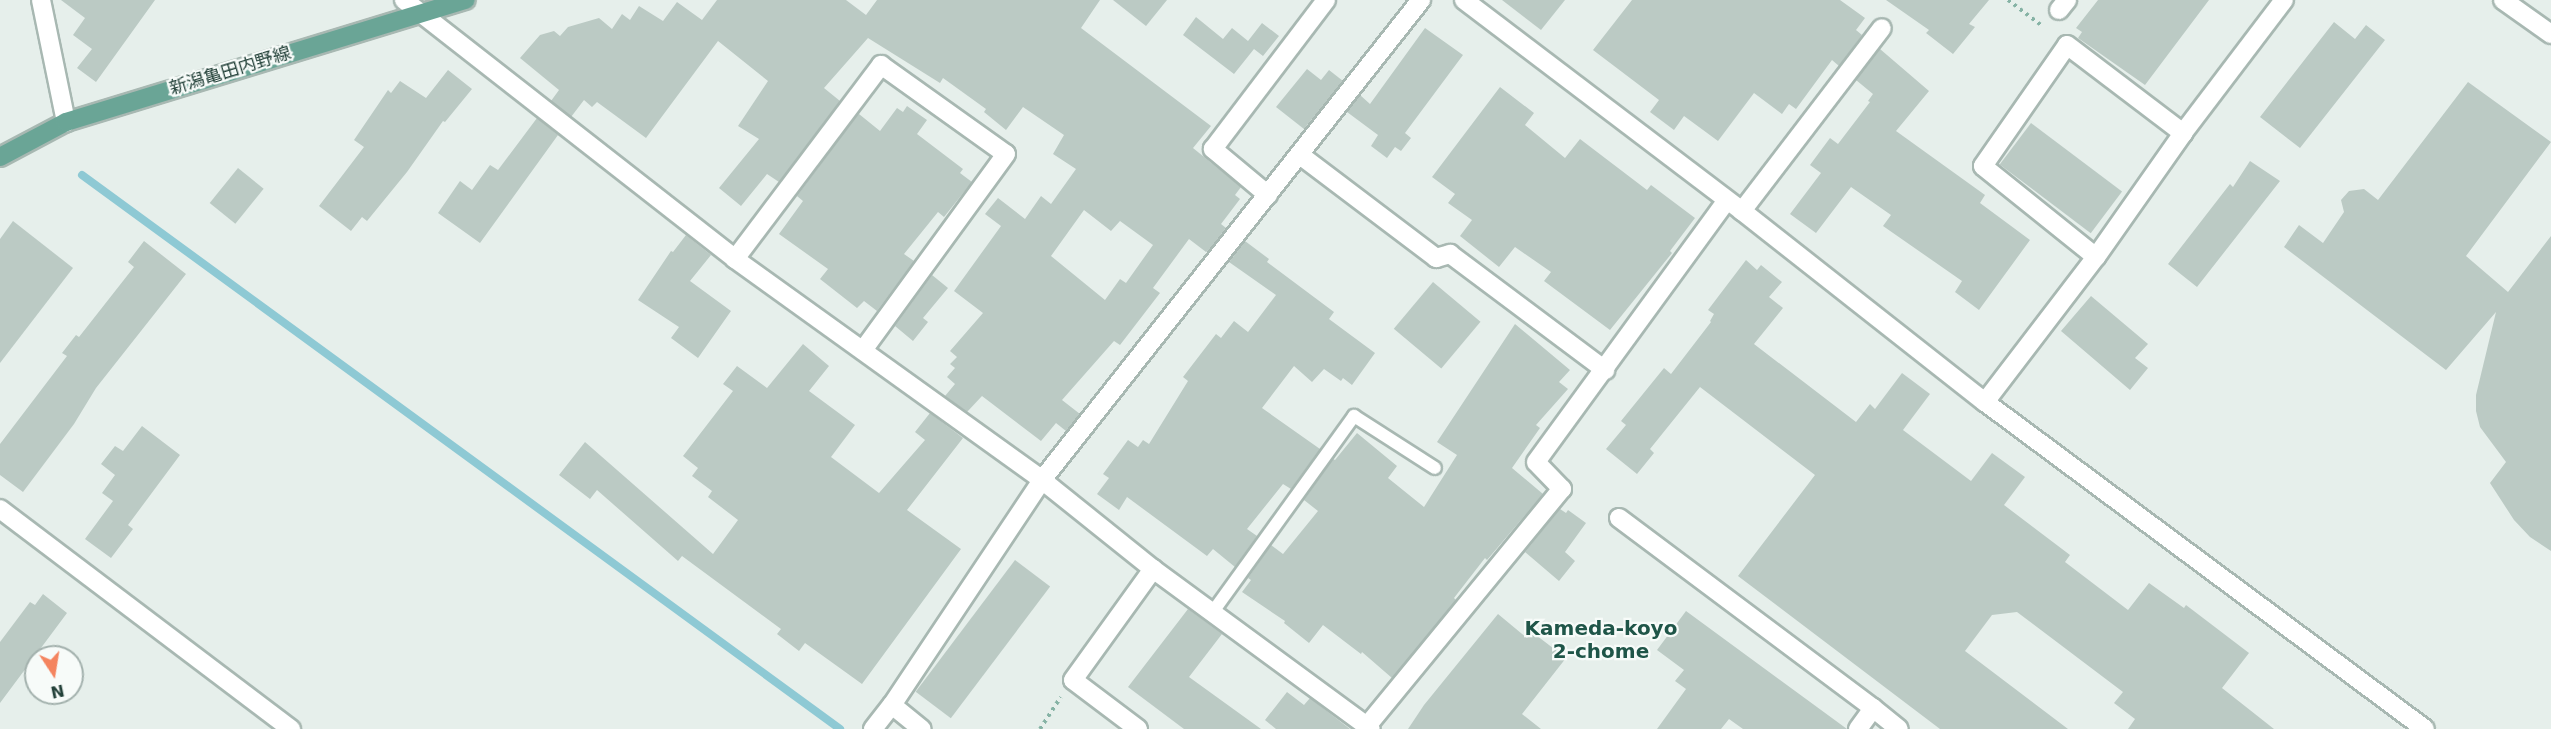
<!DOCTYPE html>
<meta charset="utf-8">
<style>
body{margin:0}
#map{position:relative;width:2551px;height:729px;overflow:hidden;background:#e6efeb;font-family:"DejaVu Sans","Noto Sans JP",sans-serif}
div>[style]{position:absolute}
[style*='--x']{left:calc(var(--x)*1px);top:calc(var(--y)*1px);width:calc(var(--w)*1px);rotate:calc(var(--a)*1deg)}
.stream>*{height:8px;margin:-4px;padding:0 4px;transform-origin:4px;border-radius:4px;background:#8ec9d4}
.building>*{inset:0;background:#bbcac4;transform-origin:0 0}
.path>*{height:4px;margin-top:-2px;transform-origin:0;background:repeating-linear-gradient(90deg,#86b3a5 0 3px,transparent 0 7.5px)}
.roads{filter:drop-shadow(2px 0 #a8b8b2) drop-shadow(-2px 0 #a8b8b2) drop-shadow(0 2px #a8b8b2) drop-shadow(0 -2px #a8b8b2)}
.service>*{height:12px;margin:-6px;padding:0 6px;transform-origin:6px;border-radius:6px;background:#fff}
.minor>*{height:18px;margin:-9px;padding:0 9px;transform-origin:9px;border-radius:9px;background:#fff}
.tertiary>*{height:18px;margin:-9px;padding:0 9px;transform-origin:9px;border-radius:9px;background:#fff}
.primary>*{height:18px;margin:-9px;padding:0 9px;transform-origin:9px;border-radius:9px;background:#6aa596}
span{translate:-50% -50%;white-space:nowrap;text-align:center;line-height:1.15;-webkit-text-stroke:4.5px #f7fbf9;paint-order:stroke}
.street-label{font-size:18px;color:#24423a}
.neighbourhood-label{font-size:20px;color:#1f5548;font-weight:700}
.north{position:absolute;left:24px;top:645px;width:60px;height:60px;box-sizing:border-box;background:#f7fbf9;border:2px solid #a3b1ad;border-radius:50%;rotate:168deg;font-size:16px;font-weight:700;line-height:24px;text-align:center;color:#24423a}
.north::after{content:'';display:block;margin:auto;width:21px;height:27px;background:#f4845f;clip-path:polygon(50% 0,100% 100%,50% 72%,0 100%)}
</style>
<div id="map">
<div class="stream">
<i style="--x:82;--y:175;--w:939;--a:36.16"></i>
</div>
<div class="building">
<i style="clip-path:polygon(61px 0,155px 0,96px 82px,77px 68px,92px 49px,73px 35px,85px 18px)"></i>
<i style="clip-path:polygon(evenodd,717px 0,846px 0,866px 15px,877px 0,1100px 0,1081px 28px,1211px 126px,1193px 148px,1241px 187px,1235px 195px,1240px 199px,1221px 224px,1226px 228px,1210px 249px,1206px 252px,1189px 239px,1153px 288px,1160px 293px,1120px 345px,1114px 341px,1062px 400px,1080px 414px,1066px 431px,1056px 423px,1041px 441px,982px 396px,967px 412px,945px 396px,955px 384px,947px 377px,955px 368px,950px 364px,957px 357px,950px 351px,983px 313px,954px 291px,1001px 226px,985px 214px,998px 198px,1025px 219px,1041px 196px,1051px 204px,1076px 169px,1053px 154px,1064px 135px,1023px 107px,1006px 130px,984px 112px,986px 109px,943px 78px,940px 83px,868px 38px,824px 88px,840px 101px,779px 182px,767px 174px,741px 206px,719px 188px,759px 139px,738px 126px,768px 81px,718px 41px,646px 138px,597px 102px,592px 107px,584px 100px,571px 117px,551px 101px,559px 90px,520px 58px,540px 35px,554px 31px,560px 36px,568px 27px,599px 18px,612px 29px,622px 14px,630px 20px,639px 6px,663px 21px,677px 2px,702px 20px,717px 0,1084px 210px,1111px 231px,1120px 221px,1153px 245px,1126px 283px,1120px 279px,1105px 300px,1051px 256px,1084px 210px)"></i>
<i style="clip-path:polygon(1113px 0,1167px 0,1146px 26px)"></i>
<i style="clip-path:polygon(1502px 0,1565px 0,1541px 30px)"></i>
<i style="clip-path:polygon(1632px 0,1840px 0,1865px 18px,1856px 30px,1862px 35px,1839px 66px,1832px 60px,1796px 109px,1789px 104px,1782px 114px,1754px 93px,1718px 141px,1684px 116px,1674px 130px,1650px 112px,1659px 100px,1593px 50px)"></i>
<i style="clip-path:polygon(1886px 0,1989px 0,1969px 24px,1975px 27px,1953px 54px,1926px 33px,1929px 30px)"></i>
<i style="clip-path:polygon(2098px 0,2209px 0,2145px 85px,2078px 38px,2082px 32px,2076px 28px)"></i>
<i style="clip-path:polygon(1196px 17px,1223px 39px,1232px 28px,1248px 41px,1262px 23px,1279px 36px,1263px 56px,1254px 49px,1234px 74px,1183px 35px)"></i>
<i style="clip-path:polygon(2334px 22px,2355px 39px,2366px 25px,2385px 40px,2300px 148px,2260px 117px)"></i>
<i style="clip-path:polygon(1425px 28px,1463px 55px,1405px 133px,1411px 138px,1401px 151px,1395px 147px,1387px 158px,1371px 146px,1378px 135px,1347px 112px,1360px 95px,1370px 104px)"></i>
<i style="clip-path:polygon(1880px 49px,1929px 91px,1896px 131px,1985px 195px,1980px 203px,2030px 240px,1979px 310px,1955px 292px,1962px 281px,1883px 226px,1891px 215px,1851px 187px,1816px 233px,1790px 214px,1821px 173px,1810px 165px,1830px 138px,1838px 144px,1870px 102px,1868px 101px,1873px 94px,1856px 80px)"></i>
<i style="clip-path:polygon(1307px 69px,1321px 80px,1329px 70px,1343px 81px,1304px 129px,1276px 107px)"></i>
<i style="clip-path:polygon(448px 70px,472px 89px,445px 122px,443px 121px,407px 172px,367px 221px,362px 217px,351px 231px,319px 206px,364px 147px,354px 140px,388px 90px,391px 93px,400px 81px,426px 98px)"></i>
<i style="clip-path:polygon(2468px 82px,2551px 142px,2466px 256px,2508px 292px,2551px 236px,2551px 551px,2530px 537px,2514px 520px,2490px 483px,2506px 462px,2480px 427px,2476px 411px,2476px 395px,2496px 312px,2446px 370px,2284px 247px,2299px 225px,2323px 243px,2344px 212px,2341px 200px,2349px 191px,2364px 189px,2378px 200px)"></i>
<i style="clip-path:polygon(1500px 87px,1534px 113px,1525px 125px,1565px 158px,1580px 139px,1647px 190px,1651px 185px,1695px 218px,1670px 251px,1672px 253px,1610px 330px,1544px 281px,1551px 272px,1515px 247px,1499px 267px,1460px 236px,1472px 220px,1448px 203px,1455px 194px,1432px 177px)"></i>
<i style="clip-path:polygon(907px 106px,927px 120px,917px 134px,963px 169px,960px 173px,972px 182px,944px 217px,938px 212px,904px 254px,914px 261px,877px 311px,864px 301px,857px 308px,820px 279px,828px 269px,779px 234px,803px 201px,797px 196px,857px 115px,859px 114px,880px 131px,897px 108px,903px 112px)"></i>
<i style="clip-path:polygon(537px 118px,558px 135px,480px 243px,438px 213px,460px 181px,472px 190px,490px 165px,498px 170px)"></i>
<i style="left:2031px;top:123px;width:114px;height:52px;rotate:37deg"></i>
<i style="clip-path:polygon(2250px 161px,2280px 181px,2197px 287px,2168px 264px,2230px 184px,2233px 187px)"></i>
<i style="left:238px;top:168px;width:33px;height:45px;rotate:39deg"></i>
<i style="clip-path:polygon(13px 221px,73px 268px,0 363px,0 239px)"></i>
<i style="clip-path:polygon(686px 235px,711px 255px,690px 281px,731px 311px,698px 358px,671px 338px,679px 327px,638px 300px,671px 251px,673px 252px)"></i>
<i style="clip-path:polygon(144px 241px,186px 274px,96px 388px,74px 424px,23px 492px,0 475px,0 444px,67px 356px,62px 353px,76px 335px,79px 337px,134px 267px,128px 262px)"></i>
<i style="clip-path:polygon(1245px 241px,1269px 259px,1267px 262px,1334px 312px,1329px 319px,1375px 353px,1352px 385px,1343px 378px,1341px 381px,1324px 369px,1312px 382px,1294px 366px,1262px 408px,1320px 449px,1291px 489px,1283px 484px,1247px 529px,1257px 536px,1235px 567px,1213px 549px,1207px 556px,1127px 497px,1119px 510px,1097px 494px,1109px 478px,1103px 474px,1128px 440px,1138px 447px,1143px 440px,1149px 444px,1188px 381px,1183px 377px,1216px 334px,1221px 338px,1234px 321px,1248px 332px,1276px 295px,1229px 262px)"></i>
<i style="clip-path:polygon(1746px 260px,1757px 270px,1761px 265px,1782px 282px,1769px 297px,1783px 308px,1754px 344px,1856px 422px,1870px 404px,1875px 409px,1902px 373px,1930px 394px,1903px 430px,1971px 481px,1992px 453px,2025px 477px,2004px 505px,2070px 555px,2065px 562px,2128px 610px,2149px 583px,2184px 608px,2186px 605px,2249px 653px,2222px 688px,2274px 729px,2128px 729px,2135px 719px,2114px 703px,2123px 692px,2017px 612px,1992px 615px,1965px 651px,2068px 729px,1940px 729px,1738px 576px,1815px 475px,1700px 387px,1650px 449px,1654px 453px,1637px 474px,1606px 449px,1626px 425px,1621px 421px,1664px 368px,1671px 374px,1711px 322px,1710px 321px,1714px 314px,1708px 310px)"></i>
<i style="clip-path:polygon(932px 275px,948px 288px,923px 318px,928px 322px,913px 341px,895px 326px)"></i>
<i style="left:1433px;top:282px;width:62px;height:61px;rotate:40deg"></i>
<i style="clip-path:polygon(2091px 296px,2148px 344px,2135px 358px,2148px 368px,2130px 390px,2061px 331px)"></i>
<i style="clip-path:polygon(1515px 324px,1570px 370px,1559px 382px,1568px 389px,1536px 425px,1540px 428px,1512px 468px,1543px 494px,1487px 560px,1485px 558px,1454px 598px,1456px 600px,1392px 678px,1362px 652px,1361px 654px,1323px 625px,1309px 643px,1284px 623px,1285px 621px,1242px 592px,1251px 580px,1248px 578px,1271px 545px,1283px 554px,1318px 511px,1304px 500px,1333px 459px,1335px 460px,1357px 433px,1397px 466px,1388px 478px,1424px 507px,1457px 455px,1437px 442px)"></i>
<i style="clip-path:polygon(803px 344px,829px 366px,809px 391px,855px 425px,831px 457px,879px 493px,925px 440px,915px 432px,930px 413px,963px 438px,907px 510px,961px 549px,862px 684px,805px 643px,799px 651px,777px 634px,781px 629px,682px 556px,678px 561px,597px 490px,590px 499px,559px 475px,585px 442px,713px 554px,738px 520px,708px 497px,712px 491px,692px 476px,698px 468px,683px 456px,733px 391px,723px 384px,737px 366px,767px 388px)"></i>
<i style="clip-path:polygon(142px 426px,180px 455px,128px 525px,133px 529px,111px 558px,85px 539px,113px 501px,102px 493px,115px 475px,101px 464px,115px 446px,123px 451px)"></i>
<i style="clip-path:polygon(1560px 509px,1566px 513px,1568px 510px,1586px 523px,1565px 552px,1575px 561px,1559px 581px,1525px 552px)"></i>
<i style="left:1015px;top:560px;width:44px;height:165px;rotate:37deg"></i>
<i style="clip-path:polygon(43px 594px,67px 613px,0 703px,0 642px,30px 602px,35px 605px)"></i>
<i style="clip-path:polygon(1188px 609px,1222px 634px,1189px 677px,1261px 729px,1184px 729px,1128px 687px)"></i>
<i style="clip-path:polygon(1686px 611px,1847px 729px,1743px 729px,1729px 719px,1721px 729px,1657px 729px,1686px 689px,1675px 681px,1684px 670px,1657px 650px)"></i>
<i style="clip-path:polygon(1498px 614px,1527px 638px,1532px 632px,1566px 658px,1522px 714px,1541px 729px,1408px 729px,1424px 705px)"></i>
<i style="clip-path:polygon(1287px 692px,1304px 705px,1310px 698px,1350px 729px,1276px 729px,1265px 720px)"></i>
</div>
<div class="path">
<i style="--x:2008;--y:0;--w:41;--a:37.1"></i>
<i style="--x:1040;--y:729;--w:38;--a:-57"></i>
</div>
<div class="roads">
<div class="service">
<i style="--x:1212;--y:613;--w:243;--a:-54.2"></i>
<i style="--x:1354;--y:416;--w:96;--a:32.7"></i>
</div>
<div class="minor">
<i style="--x:404;--y:0;--w:420;--a:38"></i>
<i style="--x:735;--y:259;--w:378;--a:35.7"></i>
<i style="--x:1042;--y:480;--w:142;--a:38.7"></i>
<i style="--x:1153;--y:569;--w:270;--a:36.3"></i>
<i style="--x:2503;--y:0;--w:59;--a:35.3"></i>
<i style="--x:2059;--y:10;--w:13;--a:-51"></i>
<i style="--x:1300;--y:155;--w:171;--a:37.1"></i>
<i style="--x:1436;--y:258;--w:15;--a:-16"></i>
<i style="--x:1450;--y:254;--w:194;--a:36.8"></i>
<i style="--x:1268;--y:195;--w:72;--a:-140.1"></i>
<i style="--x:1213;--y:149;--w:187;--a:-52.8"></i>
<i style="--x:1742;--y:211;--w:230;--a:-52.6"></i>
<i style="--x:2096;--y:257;--w:145;--a:-141.2"></i>
<i style="--x:1983;--y:166;--w:147;--a:-55.2"></i>
<i style="--x:2067;--y:45;--w:146;--a:37.2"></i>
<i style="--x:735;--y:259;--w:243;--a:-53"></i>
<i style="--x:881;--y:65;--w:153;--a:35.5"></i>
<i style="--x:1006;--y:154;--w:243;--a:126.1"></i>
<i style="--x:1985;--y:402;--w:183;--a:-52.6"></i>
<i style="--x:2096;--y:257;--w:151;--a:-54.9"></i>
<i style="--x:2183;--y:133;--w:167;--a:-52.8"></i>
<i style="--x:1619;--y:518;--w:317;--a:36.8"></i>
<i style="--x:892;--y:705;--w:38;--a:39"></i>
<i style="--x:1367;--y:726;--w:307;--a:-50.6"></i>
<i style="--x:1562;--y:489;--w:37;--a:-134"></i>
<i style="--x:1536;--y:462;--w:323;--a:-53.9"></i>
<i style="--x:873;--y:729;--w:31;--a:-52"></i>
<i style="--x:892;--y:705;--w:270;--a:-56.3"></i>
<i style="--x:1042;--y:480;--w:612;--a:-51.71"></i>
<i style="--x:1138;--y:729;--w:81;--a:-143"></i>
<i style="--x:1073;--y:680;--w:137;--a:-54.2"></i>
<i style="--x:1858;--y:729;--w:26;--a:-54"></i>
<i style="--x:1873;--y:708;--w:33;--a:39"></i>
</div>
<div class="tertiary">
<i style="--x:41;--y:0;--w:125;--a:78.4"></i>
<i style="--x:1464;--y:0;--w:349;--a:37.2"></i>
<i style="--x:1742;--y:211;--w:309;--a:38.2"></i>
<i style="--x:1985;--y:402;--w:548;--a:36.62"></i>
<i style="--x:0;--y:509;--w:365;--a:37.1"></i>
</div>
<div class="primary">
<i style="--x:0;--y:157;--w:75;--a:-27.9"></i>
<i style="--x:66;--y:122;--w:418;--a:-17"></i>
</div>
</div>
<div class="street-label">
<span style="left:230px;top:71px;rotate:-17deg">新潟亀田内野線</span>
</div>
<div class="neighbourhood-label">
<span style="left:1601px;top:640px">Kameda-koyo<br>2-chome</span>
</div>
<div class="north">N</div>
</div>
